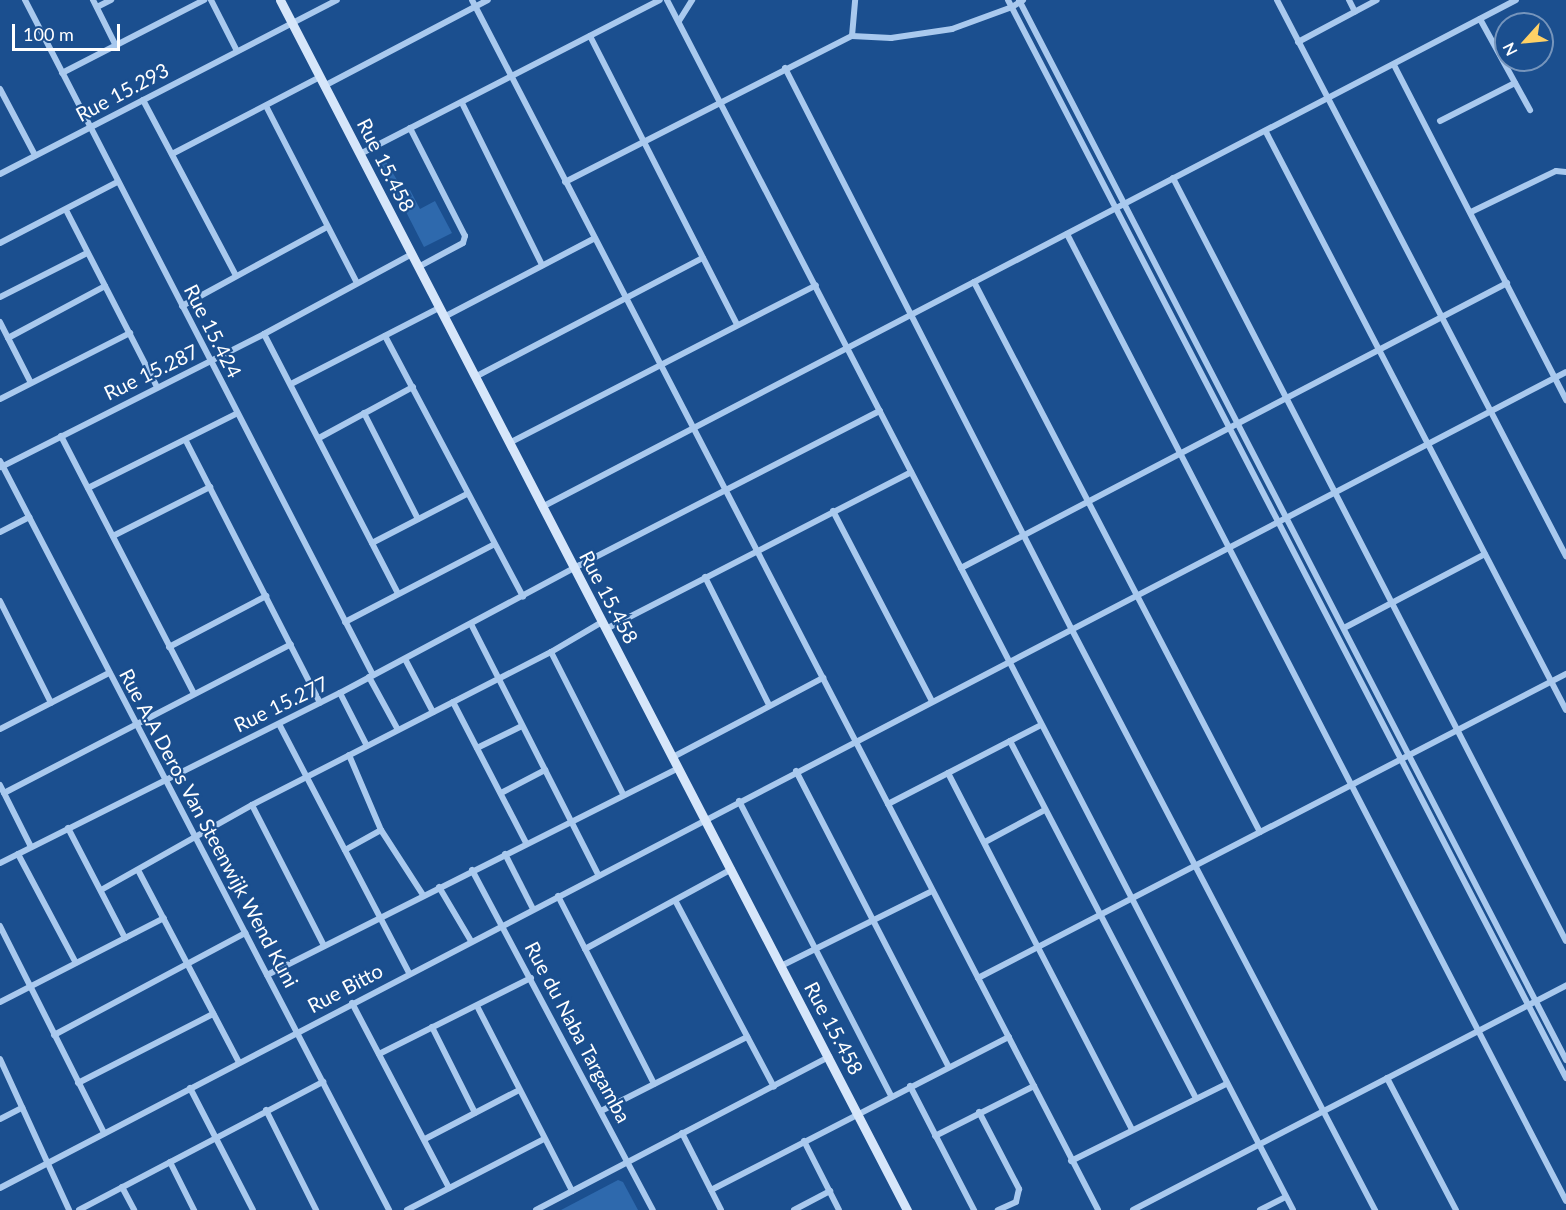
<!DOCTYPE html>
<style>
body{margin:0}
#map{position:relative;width:1566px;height:1210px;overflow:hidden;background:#1b4f8f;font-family:Lato,sans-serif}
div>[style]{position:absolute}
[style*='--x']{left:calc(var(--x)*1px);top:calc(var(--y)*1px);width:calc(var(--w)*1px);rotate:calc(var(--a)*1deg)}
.green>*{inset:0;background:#2e69ad}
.minor>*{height:6px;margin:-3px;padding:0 3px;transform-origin:3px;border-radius:3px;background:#a9c9ee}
.secondary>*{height:9px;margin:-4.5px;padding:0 4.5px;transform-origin:4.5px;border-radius:4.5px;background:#d6e6fa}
span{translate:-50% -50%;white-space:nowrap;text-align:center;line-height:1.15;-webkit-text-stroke:4.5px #1b4f8f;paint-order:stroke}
.street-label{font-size:20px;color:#fff}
.north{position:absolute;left:1494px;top:12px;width:60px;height:60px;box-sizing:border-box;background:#1b4f8f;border:2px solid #7695bc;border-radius:50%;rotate:243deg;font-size:16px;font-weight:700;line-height:24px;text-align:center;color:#fff}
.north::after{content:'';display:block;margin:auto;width:21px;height:27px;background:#ffd166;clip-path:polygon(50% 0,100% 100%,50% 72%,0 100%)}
.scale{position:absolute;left:12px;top:24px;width:108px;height:27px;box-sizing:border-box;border:3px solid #fff;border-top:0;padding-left:8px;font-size:18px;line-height:21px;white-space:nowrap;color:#fff;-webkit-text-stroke:4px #1b4f8f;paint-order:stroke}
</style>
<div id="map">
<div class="green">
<i style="clip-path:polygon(385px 160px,397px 180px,393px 182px,400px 195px,410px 190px,420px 209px,435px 201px,452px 233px,424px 247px,380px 161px)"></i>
<i style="clip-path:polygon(618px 1180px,623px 1182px,638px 1210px,561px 1210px)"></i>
</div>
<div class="minor">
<i style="--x:25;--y:0;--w:759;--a:62.73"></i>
<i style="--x:93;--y:0;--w:51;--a:63.4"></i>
<i style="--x:211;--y:0;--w:57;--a:63"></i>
<i style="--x:472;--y:0;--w:1362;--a:62.64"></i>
<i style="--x:667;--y:0;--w:1362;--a:62.64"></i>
<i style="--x:1008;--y:0;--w:1214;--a:62.63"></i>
<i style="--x:1019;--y:0;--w:1193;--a:62.7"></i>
<i style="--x:1277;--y:0;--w:627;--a:62.54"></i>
<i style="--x:1349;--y:0;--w:13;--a:63"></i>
<i style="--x:97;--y:7;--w:16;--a:-27"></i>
<i style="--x:1480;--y:19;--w:104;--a:61.2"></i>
<i style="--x:679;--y:21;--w:25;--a:-58"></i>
<i style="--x:590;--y:36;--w:324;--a:63"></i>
<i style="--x:852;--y:36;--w:36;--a:-85"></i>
<i style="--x:1298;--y:42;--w:89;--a:-28"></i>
<i style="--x:1394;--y:65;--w:377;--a:62.8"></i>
<i style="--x:785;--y:68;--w:629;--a:62.95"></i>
<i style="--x:1071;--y:628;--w:657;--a:62.42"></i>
<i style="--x:62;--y:73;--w:160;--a:-27.2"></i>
<i style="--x:324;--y:86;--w:185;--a:-27.7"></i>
<i style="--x:0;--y:89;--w:75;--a:62.1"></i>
<i style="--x:143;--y:100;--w:199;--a:62.1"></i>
<i style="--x:462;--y:103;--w:181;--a:63.7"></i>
<i style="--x:266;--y:106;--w:199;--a:62.8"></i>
<i style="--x:1440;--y:121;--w:84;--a:-26.9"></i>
<i style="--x:410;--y:128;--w:121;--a:63"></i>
<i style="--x:465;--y:236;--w:7;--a:106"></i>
<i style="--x:463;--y:243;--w:51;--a:151.9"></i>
<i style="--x:1266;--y:132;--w:651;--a:62.57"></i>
<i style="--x:172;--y:154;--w:167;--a:-27.5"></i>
<i style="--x:360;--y:154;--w:337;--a:-27.2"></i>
<i style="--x:0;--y:174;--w:379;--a:-27.3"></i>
<i style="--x:1173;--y:178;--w:858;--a:62.75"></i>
<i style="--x:565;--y:182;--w:322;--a:-27"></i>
<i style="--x:852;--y:36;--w:39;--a:3"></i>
<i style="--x:891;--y:38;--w:62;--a:-8.4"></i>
<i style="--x:952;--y:29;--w:64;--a:-20.1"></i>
<i style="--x:1012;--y:7;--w:13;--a:-32"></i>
<i style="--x:66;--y:210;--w:199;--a:62.8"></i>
<i style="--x:1471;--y:212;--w:94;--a:-25.8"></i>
<i style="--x:1556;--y:171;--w:10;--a:6"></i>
<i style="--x:1067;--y:234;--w:1088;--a:62.7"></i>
<i style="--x:0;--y:243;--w:132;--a:-27.5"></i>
<i style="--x:974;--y:282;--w:620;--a:62.53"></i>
<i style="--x:0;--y:297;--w:97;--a:-26.8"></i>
<i style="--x:182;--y:306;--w:165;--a:-28.6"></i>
<i style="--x:444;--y:317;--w:170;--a:-27.6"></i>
<i style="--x:0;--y:322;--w:68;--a:63.1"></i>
<i style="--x:264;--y:334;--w:292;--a:62.7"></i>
<i style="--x:385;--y:336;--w:295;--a:62.1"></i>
<i style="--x:8;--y:338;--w:110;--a:-28.2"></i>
<i style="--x:475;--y:377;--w:257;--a:-27.6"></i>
<i style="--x:291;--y:384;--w:166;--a:-27.2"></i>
<i style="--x:0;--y:399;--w:146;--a:-26.9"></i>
<i style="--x:364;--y:413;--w:119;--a:63"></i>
<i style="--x:61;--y:436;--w:290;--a:62.7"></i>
<i style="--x:319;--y:438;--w:107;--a:-28.5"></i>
<i style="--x:186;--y:441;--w:294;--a:62.9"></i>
<i style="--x:509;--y:443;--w:345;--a:-27.2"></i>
<i style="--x:0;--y:461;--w:844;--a:62.55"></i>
<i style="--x:1;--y:467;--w:295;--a:-26.8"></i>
<i style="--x:264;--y:334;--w:168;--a:-28.4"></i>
<i style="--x:88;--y:488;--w:165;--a:-26.6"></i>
<i style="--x:542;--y:507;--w:1098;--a:-27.5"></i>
<i style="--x:833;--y:511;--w:214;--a:62.5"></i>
<i style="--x:0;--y:532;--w:33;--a:-27"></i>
<i style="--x:113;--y:536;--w:109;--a:-26.8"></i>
<i style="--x:372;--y:543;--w:107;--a:-27.3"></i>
<i style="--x:961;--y:568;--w:616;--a:-27.56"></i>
<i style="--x:705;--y:577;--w:143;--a:63.4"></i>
<i style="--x:0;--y:601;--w:114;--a:63.4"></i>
<i style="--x:345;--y:622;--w:167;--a:-27.5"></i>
<i style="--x:471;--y:624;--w:280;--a:63.1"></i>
<i style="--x:1344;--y:628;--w:159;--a:-27.7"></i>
<i style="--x:606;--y:629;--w:343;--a:-27.2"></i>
<i style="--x:169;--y:647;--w:110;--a:-27.7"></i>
<i style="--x:551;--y:652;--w:159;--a:63.1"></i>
<i style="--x:405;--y:659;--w:60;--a:62.2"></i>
<i style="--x:369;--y:677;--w:60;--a:61.3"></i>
<i style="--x:340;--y:693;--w:59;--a:63"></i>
<i style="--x:453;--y:702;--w:159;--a:62.6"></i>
<i style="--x:279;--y:724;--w:281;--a:62.4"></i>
<i style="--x:0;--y:729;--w:123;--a:-27.2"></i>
<i style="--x:1010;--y:741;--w:403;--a:62.5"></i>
<i style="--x:477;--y:748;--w:50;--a:-26.1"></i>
<i style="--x:349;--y:755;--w:82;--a:66.9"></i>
<i style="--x:381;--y:830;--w:77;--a:57.1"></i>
<i style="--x:673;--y:757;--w:170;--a:-27.8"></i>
<i style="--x:796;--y:771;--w:332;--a:62.7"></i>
<i style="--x:948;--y:773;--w:401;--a:62.7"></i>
<i style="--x:0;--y:785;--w:69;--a:63.4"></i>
<i style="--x:4;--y:793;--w:323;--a:-27.4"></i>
<i style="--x:501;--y:793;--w:50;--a:-27.6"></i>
<i style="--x:739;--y:801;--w:332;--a:62.7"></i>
<i style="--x:888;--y:804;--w:172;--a:-27.3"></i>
<i style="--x:252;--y:805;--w:158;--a:62.9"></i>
<i style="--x:68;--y:828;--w:124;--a:62.6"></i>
<i style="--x:985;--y:842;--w:68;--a:-28.1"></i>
<i style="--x:345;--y:850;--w:41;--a:-29.1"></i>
<i style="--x:18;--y:854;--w:123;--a:62"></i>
<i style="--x:505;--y:854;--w:62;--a:63"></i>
<i style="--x:0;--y:863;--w:380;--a:-26.6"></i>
<i style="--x:340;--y:693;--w:265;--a:-28.1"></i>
<i style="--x:574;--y:568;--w:344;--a:-27.2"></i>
<i style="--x:138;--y:870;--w:217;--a:62.3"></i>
<i style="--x:472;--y:870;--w:385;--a:62"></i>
<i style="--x:439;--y:887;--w:63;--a:59.3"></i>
<i style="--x:101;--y:890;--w:173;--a:-29.4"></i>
<i style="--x:252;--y:805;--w:336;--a:-27.1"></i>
<i style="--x:551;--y:652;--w:59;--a:-30.5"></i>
<i style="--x:558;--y:896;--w:211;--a:62.9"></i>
<i style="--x:676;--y:902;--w:209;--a:62.1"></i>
<i style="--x:0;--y:926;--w:232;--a:63.3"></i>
<i style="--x:585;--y:949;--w:167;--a:-28.6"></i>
<i style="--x:781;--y:966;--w:169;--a:-26.4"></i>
<i style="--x:267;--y:975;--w:460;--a:-26.7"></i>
<i style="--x:978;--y:978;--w:662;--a:-27.34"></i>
<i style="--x:0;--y:1002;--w:184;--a:-27.1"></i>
<i style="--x:352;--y:1003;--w:209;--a:62.3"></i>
<i style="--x:477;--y:1006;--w:208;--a:62.8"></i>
<i style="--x:432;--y:1027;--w:96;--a:63.4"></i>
<i style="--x:54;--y:1035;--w:217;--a:-28.1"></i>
<i style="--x:379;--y:1054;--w:170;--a:-26.6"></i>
<i style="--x:0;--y:1059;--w:166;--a:65.4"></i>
<i style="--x:1387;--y:1078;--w:149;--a:62.4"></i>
<i style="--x:78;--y:1083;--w:152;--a:-27.1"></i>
<i style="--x:910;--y:1086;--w:140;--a:62.7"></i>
<i style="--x:190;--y:1088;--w:137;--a:62.7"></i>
<i style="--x:266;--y:1110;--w:112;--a:63.4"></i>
<i style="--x:601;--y:1111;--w:164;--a:-26.9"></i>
<i style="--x:979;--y:1112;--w:87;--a:62.5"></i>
<i style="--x:1019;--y:1189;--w:13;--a:103"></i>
<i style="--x:1016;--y:1202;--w:20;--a:156"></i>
<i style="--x:0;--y:1119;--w:25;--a:-27"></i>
<i style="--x:682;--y:1133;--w:86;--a:63.1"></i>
<i style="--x:935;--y:1136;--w:111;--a:-26.8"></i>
<i style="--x:425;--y:1139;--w:106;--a:-27.5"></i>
<i style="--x:804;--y:1141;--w:77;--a:63.1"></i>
<i style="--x:1071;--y:1161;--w:173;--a:-26.4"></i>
<i style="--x:170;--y:1162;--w:54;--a:63.4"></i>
<i style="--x:122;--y:1187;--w:26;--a:62"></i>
<i style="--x:0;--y:1188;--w:1766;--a:-27.52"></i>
<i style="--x:711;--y:1190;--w:335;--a:-27.2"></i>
<i style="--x:79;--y:1210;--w:276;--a:-27.7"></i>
<i style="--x:407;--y:1210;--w:154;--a:-27.4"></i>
<i style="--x:536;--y:1210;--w:331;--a:-27.6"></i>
<i style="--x:794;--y:1210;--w:41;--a:-27.8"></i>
<i style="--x:1133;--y:1210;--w:488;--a:-27.4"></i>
<i style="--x:1260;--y:1210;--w:29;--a:-27"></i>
</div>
<div class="secondary">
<i style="--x:280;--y:0;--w:1363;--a:62.61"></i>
</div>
<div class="street-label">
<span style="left:122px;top:92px;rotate:-28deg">Rue 15.293</span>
<span style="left:386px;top:165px;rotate:63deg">Rue 15.458</span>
<span style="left:213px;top:331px;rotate:63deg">Rue 15.424</span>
<span style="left:151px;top:372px;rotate:-26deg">Rue 15.287</span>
<span style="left:609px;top:597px;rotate:62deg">Rue 15.458</span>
<span style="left:281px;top:704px;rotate:-26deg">Rue 15.277</span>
<span style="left:209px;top:828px;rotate:62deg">Rue A.A Deros Van Steenwijk Wend Kuni</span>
<span style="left:345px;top:988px;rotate:-28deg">Rue Bitto</span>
<span style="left:834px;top:1028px;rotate:62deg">Rue 15.458</span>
<span style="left:578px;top:1032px;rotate:62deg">Rue du Naba Targamba</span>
</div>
<div class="north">N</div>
<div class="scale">100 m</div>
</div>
